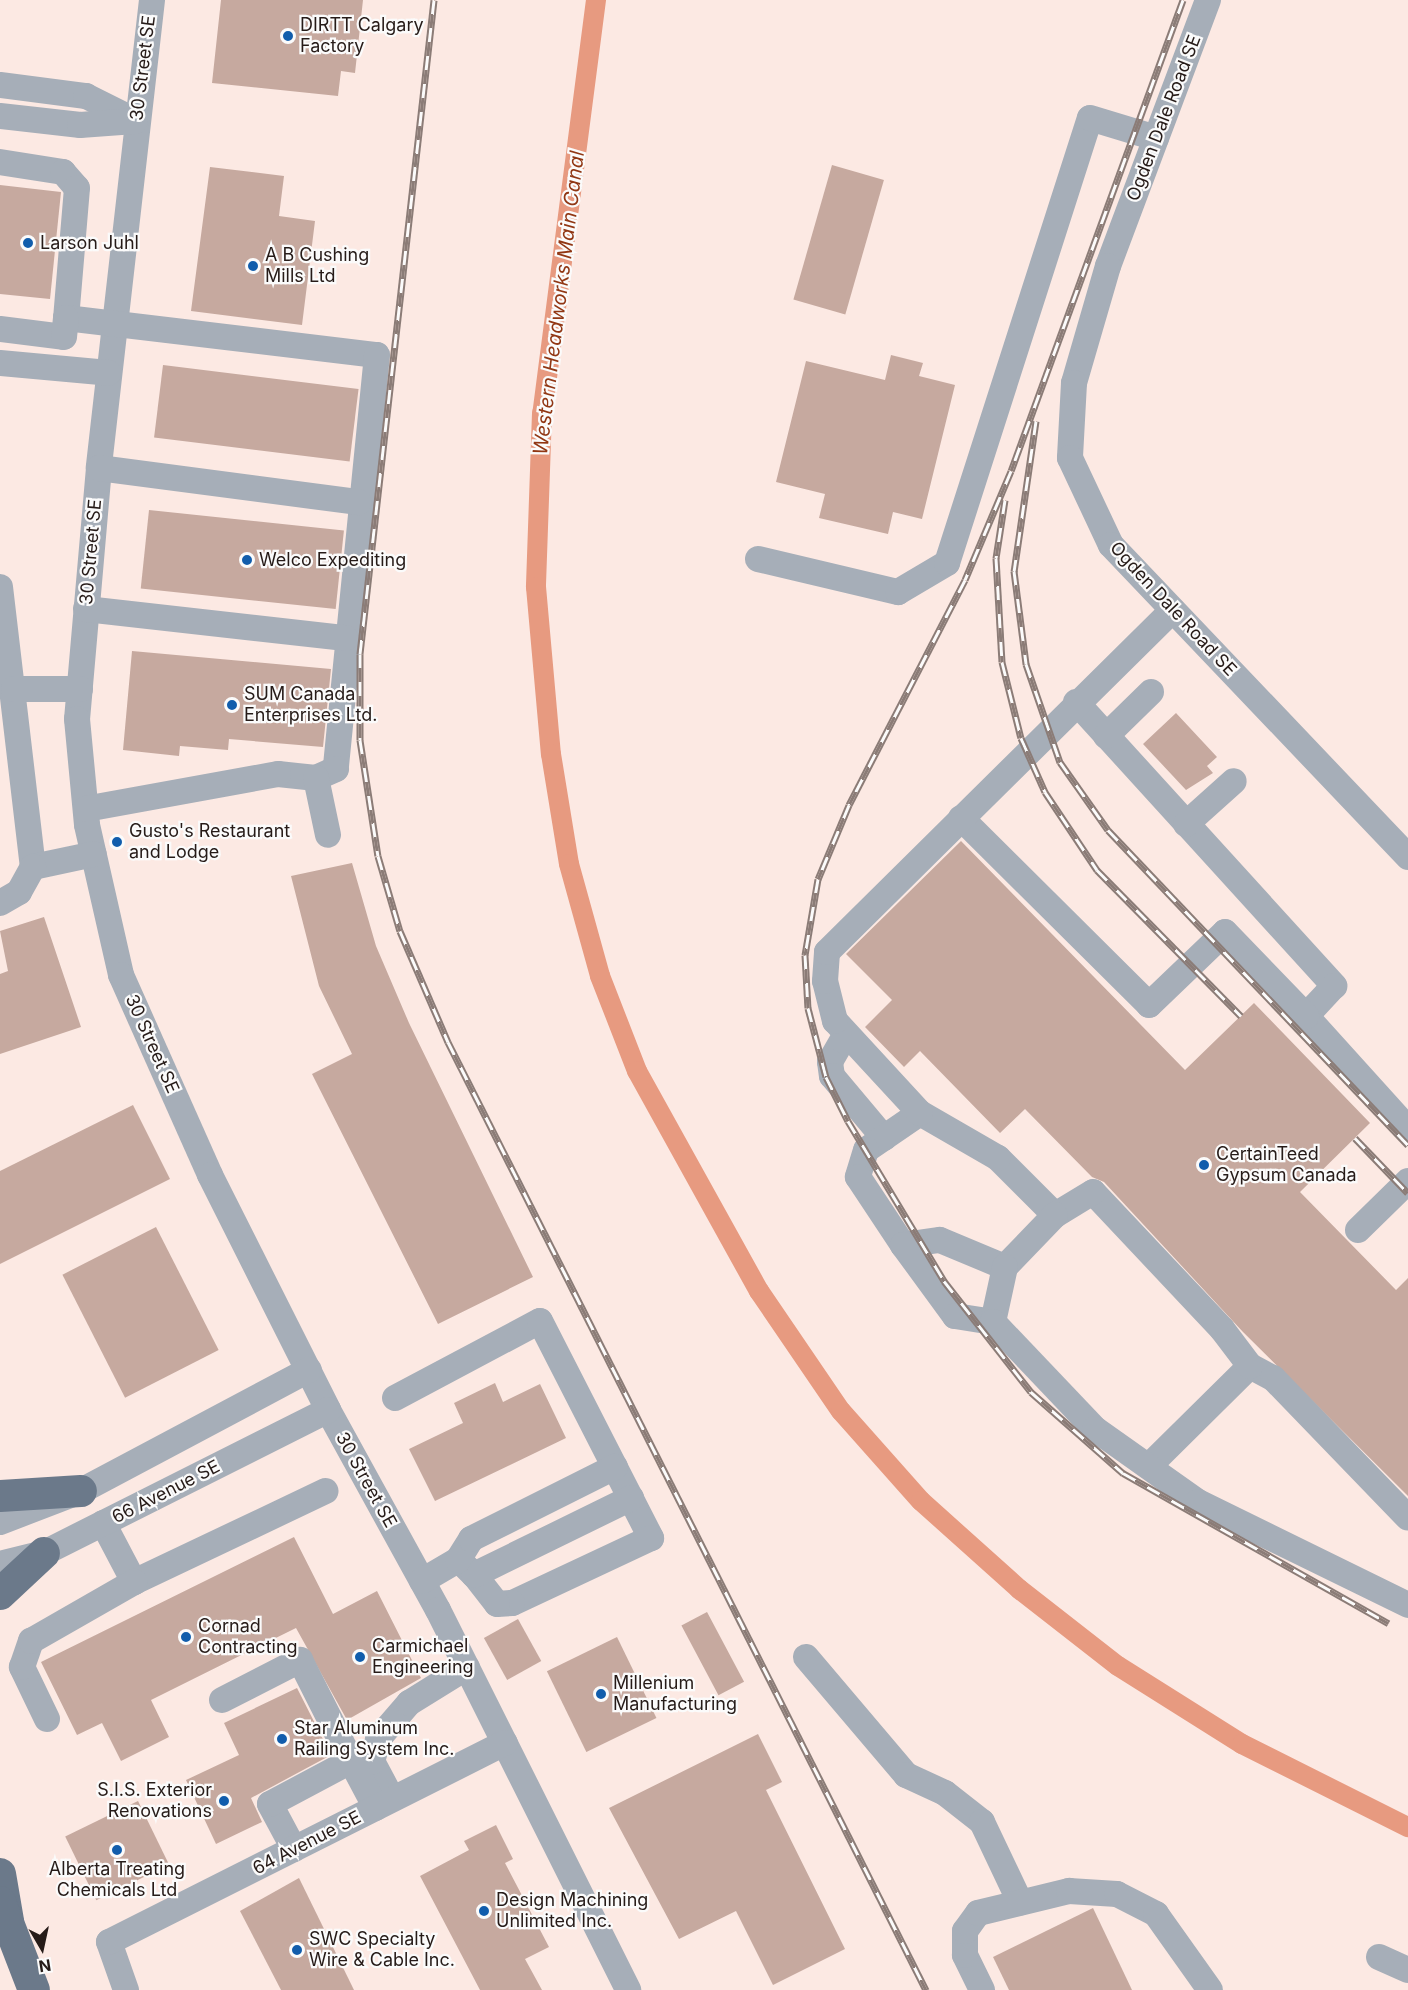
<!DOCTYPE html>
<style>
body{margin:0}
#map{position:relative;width:1408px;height:1990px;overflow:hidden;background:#fce9e3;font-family:Inter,sans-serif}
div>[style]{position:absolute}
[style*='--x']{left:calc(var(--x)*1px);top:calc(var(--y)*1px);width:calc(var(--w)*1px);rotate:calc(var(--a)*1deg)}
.canal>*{height:20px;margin:-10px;padding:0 10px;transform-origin:10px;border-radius:10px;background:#e79a80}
.building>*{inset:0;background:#c6a99f;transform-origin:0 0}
.minor>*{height:26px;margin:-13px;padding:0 13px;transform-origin:13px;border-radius:13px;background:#a6aeb8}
.major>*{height:32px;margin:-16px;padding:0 16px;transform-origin:16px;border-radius:16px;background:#6b798a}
.rail>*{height:7px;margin-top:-3.5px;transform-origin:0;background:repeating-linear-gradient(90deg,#fbfbfb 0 14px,#8b7c77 0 28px);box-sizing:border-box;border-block:2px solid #8b7c77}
.dots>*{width:16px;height:16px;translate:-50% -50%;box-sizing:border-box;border:3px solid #fbfbfb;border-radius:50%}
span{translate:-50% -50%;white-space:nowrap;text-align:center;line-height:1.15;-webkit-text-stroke:4.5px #fbfbfb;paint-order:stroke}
.poi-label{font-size:18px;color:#261b18}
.left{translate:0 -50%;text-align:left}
.right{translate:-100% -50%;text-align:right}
.street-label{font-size:18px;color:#261b18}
.water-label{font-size:20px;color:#913714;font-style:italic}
.north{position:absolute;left:12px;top:1918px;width:60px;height:60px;-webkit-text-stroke:4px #fbfbfb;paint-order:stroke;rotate:171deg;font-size:16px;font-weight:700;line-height:24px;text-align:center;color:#261b18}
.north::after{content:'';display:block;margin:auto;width:21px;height:27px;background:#261b18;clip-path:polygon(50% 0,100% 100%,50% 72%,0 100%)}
</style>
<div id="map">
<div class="canal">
<i style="--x:596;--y:0;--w:417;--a:97.4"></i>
<i style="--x:542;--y:413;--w:174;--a:92"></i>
<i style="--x:536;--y:587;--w:168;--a:84.9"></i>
<i style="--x:551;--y:754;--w:111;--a:80.7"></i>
<i style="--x:569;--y:864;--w:116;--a:74.5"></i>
<i style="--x:600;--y:976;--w:102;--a:68.7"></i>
<i style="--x:637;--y:1071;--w:252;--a:61"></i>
<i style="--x:759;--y:1291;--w:145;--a:55.7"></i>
<i style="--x:841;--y:1411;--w:120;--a:48.4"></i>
<i style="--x:921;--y:1501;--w:132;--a:41.9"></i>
<i style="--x:1019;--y:1589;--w:125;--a:37.9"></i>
<i style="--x:1118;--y:1666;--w:146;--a:32.2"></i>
<i style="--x:1242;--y:1744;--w:186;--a:26.6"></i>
</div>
<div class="building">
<i style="clip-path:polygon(221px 0,363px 0,355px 73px,341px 71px,338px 96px,212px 83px)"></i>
<i style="left:832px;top:165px;width:54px;height:140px;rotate:16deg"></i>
<i style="clip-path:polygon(210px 167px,284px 176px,279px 216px,315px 221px,302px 325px,191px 311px)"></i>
<i style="clip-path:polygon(0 185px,61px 192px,50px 299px,0 294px)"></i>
<i style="clip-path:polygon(891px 355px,923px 363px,919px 376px,955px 385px,922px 519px,893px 512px,888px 534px,819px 518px,825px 494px,776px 482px,806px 361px,885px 380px)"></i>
<i style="left:163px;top:365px;width:197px;height:73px;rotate:7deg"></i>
<i style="left:149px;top:510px;width:196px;height:79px;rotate:6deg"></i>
<i style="clip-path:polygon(132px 651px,331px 669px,323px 747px,229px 739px,228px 750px,180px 746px,179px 756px,123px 750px)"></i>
<i style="clip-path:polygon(1176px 713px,1217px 757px,1207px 766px,1213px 773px,1186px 790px,1143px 744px)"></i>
<i style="clip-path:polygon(961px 841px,1185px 1070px,1254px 1003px,1370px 1123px,1300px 1192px,1396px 1290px,1408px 1278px,1408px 1496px,1243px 1332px,1104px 1182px,1092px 1177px,1025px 1109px,1000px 1133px,920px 1051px,904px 1067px,865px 1027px,892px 1000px,846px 954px)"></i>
<i style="clip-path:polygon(352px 863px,376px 946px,409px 1023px,533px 1277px,438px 1324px,312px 1074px,352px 1054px,319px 986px,291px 876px)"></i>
<i style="clip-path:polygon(44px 917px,81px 1027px,0 1054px,0 974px,8px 971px,0 931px)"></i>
<i style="clip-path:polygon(133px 1105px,170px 1179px,0 1264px,0 1171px)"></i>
<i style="left:156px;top:1227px;width:138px;height:105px;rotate:63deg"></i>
<i style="clip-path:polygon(495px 1383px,503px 1402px,540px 1384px,566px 1438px,435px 1501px,409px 1449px,463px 1423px,454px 1403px)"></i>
<i style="clip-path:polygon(294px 1537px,333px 1614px,377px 1591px,421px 1678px,347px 1720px,296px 1628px,151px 1700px,169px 1737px,121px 1761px,102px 1723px,77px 1735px,41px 1662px)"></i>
<i style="left:707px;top:1612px;width:79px;height:29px;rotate:62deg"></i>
<i style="left:518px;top:1619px;width:48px;height:39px;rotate:61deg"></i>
<i style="left:617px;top:1637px;width:90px;height:78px;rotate:64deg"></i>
<i style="clip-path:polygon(297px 1688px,331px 1755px,251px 1798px,262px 1822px,216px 1844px,186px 1780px,239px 1755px,224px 1723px)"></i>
<i style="clip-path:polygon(758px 1734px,782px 1782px,766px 1790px,845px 1949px,773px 1985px,736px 1911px,679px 1939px,609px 1808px)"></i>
<i style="left:138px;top:1801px;width:71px;height:81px;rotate:64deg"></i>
<i style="clip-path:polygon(496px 1825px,513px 1859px,505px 1863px,549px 1947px,525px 1959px,542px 1990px,480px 1990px,420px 1876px,469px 1850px,464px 1841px)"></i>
<i style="clip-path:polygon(299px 1878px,354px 1990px,281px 1990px,240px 1911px)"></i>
<i style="clip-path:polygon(1093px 1908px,1132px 1990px,1009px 1990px,993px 1957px)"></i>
</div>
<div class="minor">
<i style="--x:152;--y:0;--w:471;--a:96.5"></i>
<i style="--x:99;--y:468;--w:252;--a:95"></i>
<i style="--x:77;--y:719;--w:106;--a:84.6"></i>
<i style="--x:87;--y:825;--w:154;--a:77.2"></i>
<i style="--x:121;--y:975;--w:219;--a:66"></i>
<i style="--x:210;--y:1175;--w:263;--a:63.3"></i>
<i style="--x:328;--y:1410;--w:228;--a:61.2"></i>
<i style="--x:438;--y:1610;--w:425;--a:63.4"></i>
<i style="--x:1208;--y:0;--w:284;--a:110.6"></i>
<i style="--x:1108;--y:266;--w:122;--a:106.2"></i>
<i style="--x:1074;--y:383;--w:75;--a:93.1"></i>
<i style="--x:1070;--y:458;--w:96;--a:64.8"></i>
<i style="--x:1111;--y:545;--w:431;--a:46.4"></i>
<i style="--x:0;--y:85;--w:87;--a:7.3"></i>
<i style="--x:86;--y:96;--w:56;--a:26.6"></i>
<i style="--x:0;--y:116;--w:81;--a:6.4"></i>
<i style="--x:80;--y:125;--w:55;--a:-4.2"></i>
<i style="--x:0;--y:162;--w:64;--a:9"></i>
<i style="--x:63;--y:172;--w:21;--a:49"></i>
<i style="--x:77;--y:188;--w:130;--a:94.8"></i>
<i style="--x:66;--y:318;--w:313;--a:6.8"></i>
<i style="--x:377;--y:355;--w:416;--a:95.7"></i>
<i style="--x:336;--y:769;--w:22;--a:156"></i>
<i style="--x:316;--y:778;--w:38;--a:-174"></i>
<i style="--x:278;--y:774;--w:195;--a:169.7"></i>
<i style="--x:0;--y:329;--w:64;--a:7.1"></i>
<i style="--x:64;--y:337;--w:19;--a:-84"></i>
<i style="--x:0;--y:363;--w:109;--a:5.2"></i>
<i style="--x:99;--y:468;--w:262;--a:7.5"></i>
<i style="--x:758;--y:559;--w:144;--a:13.3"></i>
<i style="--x:898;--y:592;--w:57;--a:-30.6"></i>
<i style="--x:947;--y:563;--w:467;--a:-72.2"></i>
<i style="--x:1090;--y:118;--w:69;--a:16.9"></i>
<i style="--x:0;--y:587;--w:282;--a:83.3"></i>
<i style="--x:33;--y:867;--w:62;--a:-12"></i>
<i style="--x:86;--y:609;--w:261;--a:6.4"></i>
<i style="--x:14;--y:689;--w:66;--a:0"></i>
<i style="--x:1076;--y:702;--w:384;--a:47.7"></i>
<i style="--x:1334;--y:986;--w:41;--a:133"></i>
<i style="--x:1306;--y:1016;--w:152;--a:47.9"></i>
<i style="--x:1106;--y:736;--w:63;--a:-44.4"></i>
<i style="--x:316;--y:778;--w:58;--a:78.1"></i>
<i style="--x:961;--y:818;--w:265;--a:44.8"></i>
<i style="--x:1149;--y:1005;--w:105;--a:-43.8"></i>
<i style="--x:1225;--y:932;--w:117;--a:46"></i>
<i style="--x:1186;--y:824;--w:64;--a:-41.9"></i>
<i style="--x:0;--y:903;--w:22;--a:-30"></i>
<i style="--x:19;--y:892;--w:29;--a:-61"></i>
<i style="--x:846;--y:1034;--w:32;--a:120"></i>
<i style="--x:830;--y:1062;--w:14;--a:82"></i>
<i style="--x:832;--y:1076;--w:81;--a:50"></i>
<i style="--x:920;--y:1113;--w:65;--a:145.6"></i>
<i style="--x:866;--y:1150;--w:28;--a:107"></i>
<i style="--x:858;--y:1177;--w:82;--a:56.5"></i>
<i style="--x:903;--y:1245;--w:37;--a:-8"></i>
<i style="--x:940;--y:1240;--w:70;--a:22.6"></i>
<i style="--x:1055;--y:1215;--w:81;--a:-135"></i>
<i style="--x:998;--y:1158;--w:90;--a:-150"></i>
<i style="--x:920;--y:1113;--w:125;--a:-132.7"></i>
<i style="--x:835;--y:1021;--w:41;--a:-104"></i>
<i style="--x:825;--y:981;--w:29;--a:-86"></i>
<i style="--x:827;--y:952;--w:486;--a:-44.7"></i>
<i style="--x:1358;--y:1230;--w:70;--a:-44.4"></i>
<i style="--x:903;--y:1245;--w:88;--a:53.8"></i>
<i style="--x:955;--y:1316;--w:38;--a:9"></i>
<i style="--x:1250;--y:1366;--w:26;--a:28"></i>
<i style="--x:1273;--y:1378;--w:194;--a:46"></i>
<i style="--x:395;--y:1398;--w:164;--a:-28"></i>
<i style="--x:540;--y:1321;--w:244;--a:62.9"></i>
<i style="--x:651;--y:1538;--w:153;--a:154.9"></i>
<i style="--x:512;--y:1603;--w:15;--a:176"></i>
<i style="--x:497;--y:1604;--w:37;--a:-128"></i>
<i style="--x:1149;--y:1466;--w:142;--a:-44.7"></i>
<i style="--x:1250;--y:1366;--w:46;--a:-127.1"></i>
<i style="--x:1222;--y:1329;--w:188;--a:-133.3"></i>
<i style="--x:1093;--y:1192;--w:44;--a:148.8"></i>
<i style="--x:1055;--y:1215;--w:72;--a:133.9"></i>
<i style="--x:1005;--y:1267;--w:56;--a:102.3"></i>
<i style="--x:993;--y:1322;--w:148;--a:46.4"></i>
<i style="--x:1095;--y:1429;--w:126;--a:35.3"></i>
<i style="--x:1198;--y:1502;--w:234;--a:26.1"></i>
<i style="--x:0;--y:1522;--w:87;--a:-20.9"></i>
<i style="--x:81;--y:1491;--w:258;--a:-28"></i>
<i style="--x:103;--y:1523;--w:67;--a:62.3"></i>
<i style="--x:134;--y:1582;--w:212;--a:-25.4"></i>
<i style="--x:0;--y:1564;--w:45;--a:-14"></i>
<i style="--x:44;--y:1553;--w:318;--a:-26.7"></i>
<i style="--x:463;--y:1564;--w:16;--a:45"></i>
<i style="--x:474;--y:1575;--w:175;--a:-26.1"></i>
<i style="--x:422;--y:1581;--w:42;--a:-30.3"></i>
<i style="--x:458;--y:1560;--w:25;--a:-58"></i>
<i style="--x:471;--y:1539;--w:161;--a:-26.6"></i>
<i style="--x:806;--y:1657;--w:155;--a:49.7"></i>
<i style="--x:906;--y:1775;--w:43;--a:24.8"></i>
<i style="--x:945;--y:1793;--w:47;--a:38.1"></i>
<i style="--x:982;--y:1822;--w:89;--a:64.6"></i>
<i style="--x:222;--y:1700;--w:88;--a:-27.1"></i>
<i style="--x:300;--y:1660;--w:113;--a:63.2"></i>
<i style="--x:47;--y:1719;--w:58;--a:-115.7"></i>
<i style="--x:22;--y:1667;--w:28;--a:-71"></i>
<i style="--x:31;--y:1641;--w:119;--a:-29.8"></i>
<i style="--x:391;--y:1797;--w:40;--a:-118"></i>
<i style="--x:372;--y:1762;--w:24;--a:-75"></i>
<i style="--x:378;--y:1739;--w:48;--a:-49.3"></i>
<i style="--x:409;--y:1703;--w:68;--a:-31.8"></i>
<i style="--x:294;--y:1849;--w:51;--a:-118.1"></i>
<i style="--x:270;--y:1804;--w:92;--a:-28"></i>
<i style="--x:351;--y:1761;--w:53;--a:62"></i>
<i style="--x:1379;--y:1957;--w:32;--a:24"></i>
<i style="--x:126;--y:1990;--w:51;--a:-109.5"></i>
<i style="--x:109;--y:1942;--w:443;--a:-26.7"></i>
<i style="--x:982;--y:1990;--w:39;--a:-116"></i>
<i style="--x:965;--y:1955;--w:24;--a:-90"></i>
<i style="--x:965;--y:1931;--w:22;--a:-54"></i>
<i style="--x:978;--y:1913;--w:94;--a:-13.6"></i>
<i style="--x:1069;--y:1891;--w:48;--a:3.6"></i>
<i style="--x:1117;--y:1894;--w:44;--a:27.1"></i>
<i style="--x:1156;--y:1914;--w:93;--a:54.6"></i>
</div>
<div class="major">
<i style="--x:0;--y:1496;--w:81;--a:-3.5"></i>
<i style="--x:0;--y:1594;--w:60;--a:-43"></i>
<i style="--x:0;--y:1874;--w:48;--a:80.3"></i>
<i style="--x:0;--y:1902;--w:94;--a:68.9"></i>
</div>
<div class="rail">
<i style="--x:434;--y:0;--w:658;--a:96.46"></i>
<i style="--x:360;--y:654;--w:86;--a:90"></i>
<i style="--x:360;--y:740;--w:117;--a:81.2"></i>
<i style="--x:378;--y:856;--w:78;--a:73.7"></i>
<i style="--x:400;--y:931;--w:121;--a:66.6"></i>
<i style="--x:448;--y:1042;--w:1062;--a:63.24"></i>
<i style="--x:1183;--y:0;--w:501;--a:110.06"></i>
<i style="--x:1011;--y:471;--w:118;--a:112.9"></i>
<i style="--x:965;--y:580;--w:253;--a:117.3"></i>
<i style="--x:849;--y:805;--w:80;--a:112.7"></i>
<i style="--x:818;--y:879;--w:77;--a:99.7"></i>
<i style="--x:805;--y:955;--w:53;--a:86.8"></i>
<i style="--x:808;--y:1008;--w:71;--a:75.4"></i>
<i style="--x:826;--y:1077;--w:49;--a:63.4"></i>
<i style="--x:848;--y:1121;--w:187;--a:59"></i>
<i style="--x:944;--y:1281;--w:141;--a:51.9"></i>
<i style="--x:1031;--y:1392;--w:123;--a:41.4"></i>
<i style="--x:1123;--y:1473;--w:305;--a:29.5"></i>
<i style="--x:1036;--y:421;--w:152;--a:98.3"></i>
<i style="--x:1014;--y:571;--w:94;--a:82.6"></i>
<i style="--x:1026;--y:664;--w:104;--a:70.9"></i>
<i style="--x:1060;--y:762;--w:83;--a:54.8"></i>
<i style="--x:1108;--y:830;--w:435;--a:46.4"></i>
<i style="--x:1005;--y:500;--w:59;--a:98.8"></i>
<i style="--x:996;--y:558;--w:104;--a:86.7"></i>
<i style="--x:1002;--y:662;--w:78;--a:76"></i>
<i style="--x:1021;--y:738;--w:59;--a:66"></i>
<i style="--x:1045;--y:792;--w:94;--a:56.3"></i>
<i style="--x:1097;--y:870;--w:205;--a:45.4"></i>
<i style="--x:1355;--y:1138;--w:76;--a:46.1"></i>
</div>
<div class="dots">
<i style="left:288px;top:36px;background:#115dac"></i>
<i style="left:28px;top:243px;background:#115dac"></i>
<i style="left:253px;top:266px;background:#115dac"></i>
<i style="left:247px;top:560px;background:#115dac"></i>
<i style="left:232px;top:705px;background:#115dac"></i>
<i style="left:117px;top:842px;background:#115dac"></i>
<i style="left:1204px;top:1165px;background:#115dac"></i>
<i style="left:186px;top:1637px;background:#115dac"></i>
<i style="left:360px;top:1657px;background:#115dac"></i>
<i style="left:601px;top:1694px;background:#115dac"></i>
<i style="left:282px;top:1739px;background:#115dac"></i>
<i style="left:224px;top:1801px;background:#115dac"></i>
<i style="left:117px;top:1850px;background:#115dac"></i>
<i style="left:484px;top:1911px;background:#115dac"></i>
<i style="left:297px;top:1950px;background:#115dac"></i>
</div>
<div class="poi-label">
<span class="left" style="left:300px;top:36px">DIRTT Calgary<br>Factory</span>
<span class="left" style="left:40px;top:243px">Larson Juhl</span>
<span class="left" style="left:265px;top:266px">A B Cushing<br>Mills Ltd</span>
<span class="left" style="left:259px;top:560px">Welco Expediting</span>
<span class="left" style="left:244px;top:705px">SUM Canada<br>Enterprises Ltd.</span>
<span class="left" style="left:129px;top:842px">Gusto's Restaurant<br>and Lodge</span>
<span class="left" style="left:1216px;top:1165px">CertainTeed<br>Gypsum Canada</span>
<span class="left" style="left:198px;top:1637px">Cornad<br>Contracting</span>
<span class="left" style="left:372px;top:1657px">Carmichael<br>Engineering</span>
<span class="left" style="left:613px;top:1694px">Millenium<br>Manufacturing</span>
<span class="left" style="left:294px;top:1739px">Star Aluminum<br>Railing System Inc.</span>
<span class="right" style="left:212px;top:1801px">S.I.S. Exterior<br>Renovations</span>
<span style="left:117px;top:1880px">Alberta Treating<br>Chemicals Ltd</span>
<span class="left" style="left:496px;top:1911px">Design Machining<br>Unlimited Inc.</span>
<span class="left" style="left:309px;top:1950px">SWC Specialty<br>Wire &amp; Cable Inc.</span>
</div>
<div class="street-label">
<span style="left:143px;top:68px;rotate:-83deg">30 Street SE</span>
<span style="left:1164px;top:118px;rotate:-69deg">Ogden Dale Road SE</span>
<span style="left:91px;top:552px;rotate:-85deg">30 Street SE</span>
<span style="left:1173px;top:609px;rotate:47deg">Ogden Dale Road SE</span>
<span style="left:152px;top:1044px;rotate:66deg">30 Street SE</span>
<span style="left:366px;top:1480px;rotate:61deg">30 Street SE</span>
<span style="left:166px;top:1492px;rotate:-27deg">66 Avenue SE</span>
<span style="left:307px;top:1843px;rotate:-27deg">64 Avenue SE</span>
</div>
<div class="water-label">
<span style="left:559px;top:303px;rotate:-83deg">Western Headworks Main Canal</span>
</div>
<div class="north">N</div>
</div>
